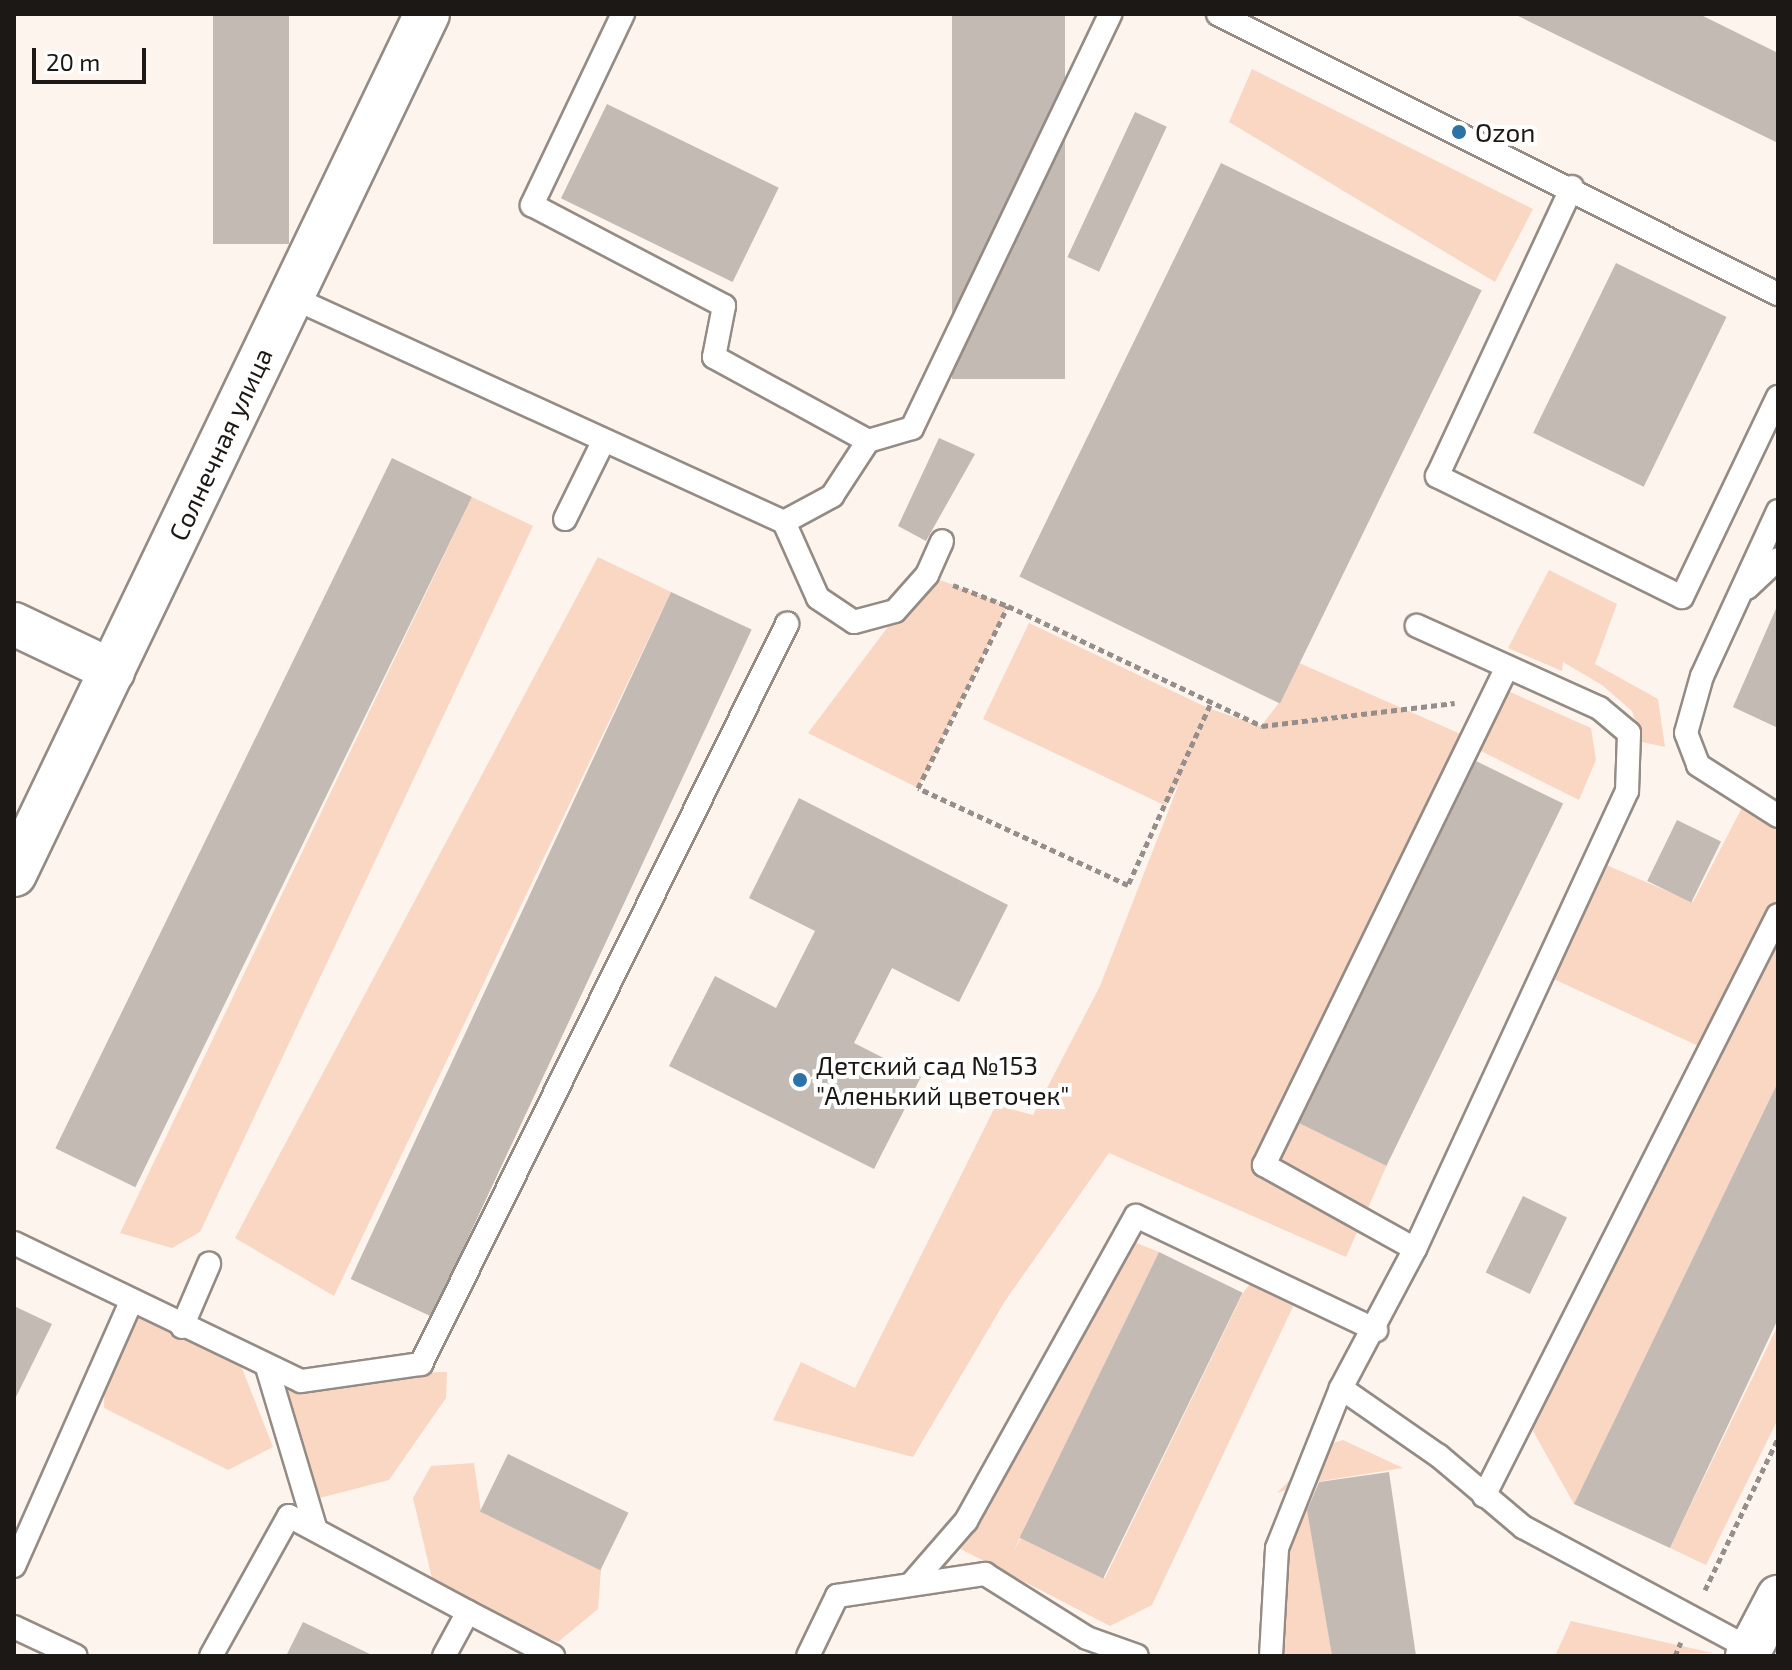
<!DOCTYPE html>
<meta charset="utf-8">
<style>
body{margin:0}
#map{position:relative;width:1792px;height:1670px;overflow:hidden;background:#fdf4ee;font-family:"Exo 2",sans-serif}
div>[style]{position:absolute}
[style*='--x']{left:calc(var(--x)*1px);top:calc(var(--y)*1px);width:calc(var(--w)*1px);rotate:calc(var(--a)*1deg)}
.green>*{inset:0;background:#f9d7c3}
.building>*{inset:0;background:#c3bab4;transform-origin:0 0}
.path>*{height:5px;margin-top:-2.5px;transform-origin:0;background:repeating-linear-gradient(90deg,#958e8a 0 6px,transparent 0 10px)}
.roads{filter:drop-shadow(2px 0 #948b85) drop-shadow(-2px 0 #948b85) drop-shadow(0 2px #948b85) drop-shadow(0 -2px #948b85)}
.lane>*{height:22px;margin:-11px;padding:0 11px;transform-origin:11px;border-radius:11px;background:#fff}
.street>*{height:42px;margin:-21px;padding:0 21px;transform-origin:21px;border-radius:21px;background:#fff}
.secondary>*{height:44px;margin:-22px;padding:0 22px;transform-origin:22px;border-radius:22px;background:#fff}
.dots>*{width:22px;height:22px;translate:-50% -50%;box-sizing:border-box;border:4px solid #fff;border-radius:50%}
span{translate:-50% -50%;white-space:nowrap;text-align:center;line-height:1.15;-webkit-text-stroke:8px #fff;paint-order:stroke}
.poi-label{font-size:26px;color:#1c1816}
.left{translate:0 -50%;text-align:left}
.street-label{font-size:26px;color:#1c1816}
.frame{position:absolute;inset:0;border:16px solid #1c1816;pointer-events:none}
.scale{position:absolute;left:32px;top:48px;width:114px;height:36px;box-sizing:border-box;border:4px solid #1c1816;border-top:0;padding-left:10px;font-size:24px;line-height:28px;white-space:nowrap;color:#1c1816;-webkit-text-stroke:6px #fff;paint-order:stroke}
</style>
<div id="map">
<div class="green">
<i style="clip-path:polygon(1252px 69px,1533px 209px,1495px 282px,1229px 122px)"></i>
<i style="clip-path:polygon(472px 497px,533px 526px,200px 1232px,172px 1248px,120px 1233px)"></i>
<i style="clip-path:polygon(598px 557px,671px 592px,334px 1296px,235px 1238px)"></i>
<i style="clip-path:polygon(1549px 570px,1617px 604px,1595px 664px,1658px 699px,1665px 747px,1642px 742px,1632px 711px,1602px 685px,1563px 662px,1562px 671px,1508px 648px)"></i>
<i style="clip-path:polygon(927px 575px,1008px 606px,918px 788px,808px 733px)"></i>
<i style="clip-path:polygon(1029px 623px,1208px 708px,1261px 726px,1282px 699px,1297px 662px,1472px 739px,1499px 687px,1591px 728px,1596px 760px,1579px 800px,1473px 747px,1475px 761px,1299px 1123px,1387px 1165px,1346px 1257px,1109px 1153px,1005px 1301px,913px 1457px,773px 1420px,801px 1362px,855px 1388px,996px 1105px,1033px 1115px,1100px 986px,1180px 781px,1166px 806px,983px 719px)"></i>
<i style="clip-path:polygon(1746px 800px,1778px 828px,1778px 1082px,1574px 1504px,1524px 1415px,1709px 1051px,1545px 975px,1599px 862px,1693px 902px)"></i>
<i style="clip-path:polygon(1124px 1238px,1159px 1252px,1013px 1552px,1021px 1538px,1105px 1578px,1243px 1293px,1257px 1275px,1299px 1294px,1152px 1605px,1110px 1626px,947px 1542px)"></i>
<i style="clip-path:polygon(131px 1302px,236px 1353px,273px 1447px,228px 1470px,104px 1408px,105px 1360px)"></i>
<i style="clip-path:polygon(1778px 1325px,1778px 1419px,1706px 1565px,1670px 1548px)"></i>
<i style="clip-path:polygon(267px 1367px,353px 1374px,447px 1372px,446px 1398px,389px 1480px,308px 1501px)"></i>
<i style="clip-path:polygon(1343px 1440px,1403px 1468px,1303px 1484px,1332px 1656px,1284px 1656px,1277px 1558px,1302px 1484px,1277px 1493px,1323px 1446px)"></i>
<i style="clip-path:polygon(474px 1463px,481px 1511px,601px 1569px,598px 1609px,558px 1642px,436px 1595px,413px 1498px,431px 1466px)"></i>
<i style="clip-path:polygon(1571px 1621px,1713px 1653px,1555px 1656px)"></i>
</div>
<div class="building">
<i style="left:213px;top:14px;width:76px;height:230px"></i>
<i style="left:952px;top:14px;width:113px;height:365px"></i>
<i style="clip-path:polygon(1514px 14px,1699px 14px,1778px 53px,1778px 143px)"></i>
<i style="left:607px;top:104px;width:191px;height:105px;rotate:26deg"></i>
<i style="left:1135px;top:112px;width:35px;height:160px;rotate:25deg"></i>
<i style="left:1221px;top:163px;width:290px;height:460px;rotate:26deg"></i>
<i style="left:1616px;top:263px;width:123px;height:189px;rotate:26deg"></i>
<i style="clip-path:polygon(939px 438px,975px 454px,926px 541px,898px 526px)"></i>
<i style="left:392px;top:458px;width:89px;height:768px;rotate:26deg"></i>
<i style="left:671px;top:592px;width:89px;height:758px;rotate:25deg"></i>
<i style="clip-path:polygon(1778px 604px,1778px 728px,1733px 707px)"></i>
<i style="left:1476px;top:761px;width:97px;height:403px;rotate:26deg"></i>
<i style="clip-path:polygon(799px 798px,1008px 905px,959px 1002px,892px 968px,854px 1043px,921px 1077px,874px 1169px,669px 1066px,715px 976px,776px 1008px,815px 931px,749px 898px)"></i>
<i style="left:1677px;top:820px;width:49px;height:68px;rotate:26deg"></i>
<i style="clip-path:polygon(1778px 1082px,1778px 1319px,1670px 1548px,1574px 1504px)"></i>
<i style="left:1523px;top:1196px;width:49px;height:85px;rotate:26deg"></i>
<i style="left:1159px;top:1252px;width:93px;height:318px;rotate:26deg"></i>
<i style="clip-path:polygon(14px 1306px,52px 1324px,14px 1401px)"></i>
<i style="left:508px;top:1454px;width:134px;height:64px;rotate:26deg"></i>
<i style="clip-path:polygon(1389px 1472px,1416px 1656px,1332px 1656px,1307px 1510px,1319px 1482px)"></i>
<i style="clip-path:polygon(303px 1622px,374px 1656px,286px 1656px)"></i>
</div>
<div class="path">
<i style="--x:953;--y:585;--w:59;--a:20.9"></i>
<i style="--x:1210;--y:705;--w:198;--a:114.5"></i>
<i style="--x:1128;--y:885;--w:231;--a:-155.2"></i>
<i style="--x:918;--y:788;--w:203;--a:-63.7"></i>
<i style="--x:1008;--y:606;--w:281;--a:25.3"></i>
<i style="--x:1262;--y:726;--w:194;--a:-6.8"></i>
<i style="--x:1705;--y:1590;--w:169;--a:-64.3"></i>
<i style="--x:1675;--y:1656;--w:15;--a:-67"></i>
</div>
<div class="roads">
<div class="lane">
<i style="--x:623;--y:14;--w:212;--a:115.5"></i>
<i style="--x:532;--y:205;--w:217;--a:27.7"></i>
<i style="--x:724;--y:306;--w:52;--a:101.1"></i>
<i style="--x:714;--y:357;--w:175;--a:28.6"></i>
<i style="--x:1218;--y:14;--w:626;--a:26.57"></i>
<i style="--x:1572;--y:187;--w:319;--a:115"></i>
<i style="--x:1437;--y:476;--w:273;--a:26.3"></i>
<i style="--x:1682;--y:597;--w:222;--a:-64.4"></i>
<i style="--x:289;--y:296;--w:544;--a:24.54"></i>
<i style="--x:784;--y:522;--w:83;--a:65.9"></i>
<i style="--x:818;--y:598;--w:43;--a:33.7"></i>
<i style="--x:854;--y:622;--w:42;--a:-15"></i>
<i style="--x:895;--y:611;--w:48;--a:-48.4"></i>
<i style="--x:927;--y:575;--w:37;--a:-66"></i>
<i style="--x:1778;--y:511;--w:182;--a:114.7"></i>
<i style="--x:1702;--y:676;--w:59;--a:105.7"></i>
<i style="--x:1686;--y:733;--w:34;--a:69"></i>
<i style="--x:1698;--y:765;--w:95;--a:32.5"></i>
<i style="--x:565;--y:519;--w:84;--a:-63.7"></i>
<i style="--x:784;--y:522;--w:55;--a:-28.4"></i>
<i style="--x:832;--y:496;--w:66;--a:-56.8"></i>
<i style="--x:868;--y:441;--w:46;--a:-16.5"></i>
<i style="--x:912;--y:428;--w:459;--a:-64.4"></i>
<i style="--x:1747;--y:588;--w:42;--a:-43.1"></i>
<i style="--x:14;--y:1243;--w:318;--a:25.7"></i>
<i style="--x:301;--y:1381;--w:121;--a:-8.1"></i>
<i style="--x:421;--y:1364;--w:826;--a:-63.68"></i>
<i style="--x:1415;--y:1249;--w:173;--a:-150.9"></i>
<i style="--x:1264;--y:1165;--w:554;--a:-63.99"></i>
<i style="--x:182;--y:1327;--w:69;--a:-66.8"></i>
<i style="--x:267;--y:1367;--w:170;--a:73.3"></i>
<i style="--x:1341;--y:1388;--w:157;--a:-62"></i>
<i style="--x:1415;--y:1249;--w:505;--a:-65.16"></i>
<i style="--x:1627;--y:791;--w:58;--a:-88"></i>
<i style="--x:1629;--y:733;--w:39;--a:-140"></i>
<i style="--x:1599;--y:708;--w:200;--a:-155.7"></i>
<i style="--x:1484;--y:1496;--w:651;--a:-63.16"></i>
<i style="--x:14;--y:1566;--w:289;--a:-66.1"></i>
<i style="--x:913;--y:1582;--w:81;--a:-49"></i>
<i style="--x:966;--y:1521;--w:349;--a:-60.9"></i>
<i style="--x:1136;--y:1216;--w:266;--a:25.4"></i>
<i style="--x:14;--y:1627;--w:68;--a:25.1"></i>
<i style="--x:211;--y:1656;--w:160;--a:-60.9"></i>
<i style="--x:289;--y:1516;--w:203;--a:28.2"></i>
<i style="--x:444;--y:1656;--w:50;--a:-61.4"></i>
<i style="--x:468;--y:1612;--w:96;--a:27.4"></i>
<i style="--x:808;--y:1656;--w:67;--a:-64.2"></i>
<i style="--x:837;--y:1596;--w:150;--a:-8.5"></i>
<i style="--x:985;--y:1574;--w:120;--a:32.1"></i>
<i style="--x:1087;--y:1638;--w:53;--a:19.8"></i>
<i style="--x:1271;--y:1656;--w:108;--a:-86.8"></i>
<i style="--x:1277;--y:1548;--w:172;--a:-68.2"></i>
<i style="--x:1341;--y:1388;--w:119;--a:34.8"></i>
<i style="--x:1439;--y:1456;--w:110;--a:40.2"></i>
<i style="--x:1523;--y:1527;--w:259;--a:28.2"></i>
</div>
<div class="street">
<i style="--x:14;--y:624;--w:110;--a:25.4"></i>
<i style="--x:1747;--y:1656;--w:67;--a:-62.3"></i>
</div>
<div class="secondary">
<i style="--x:14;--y:874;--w:954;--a:-64.35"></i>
</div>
</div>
<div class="dots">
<i style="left:1459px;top:132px;background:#2b73a7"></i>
<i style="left:800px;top:1080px;background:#2b73a7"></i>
</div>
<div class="poi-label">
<span class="left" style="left:1475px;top:132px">Ozon</span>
<span class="left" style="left:816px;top:1080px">Детский сад №153<br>"Аленький цветочек"</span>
</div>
<div class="street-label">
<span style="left:220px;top:444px;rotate:-65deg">Солнечная улица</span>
</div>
<div class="frame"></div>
<div class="scale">20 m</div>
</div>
